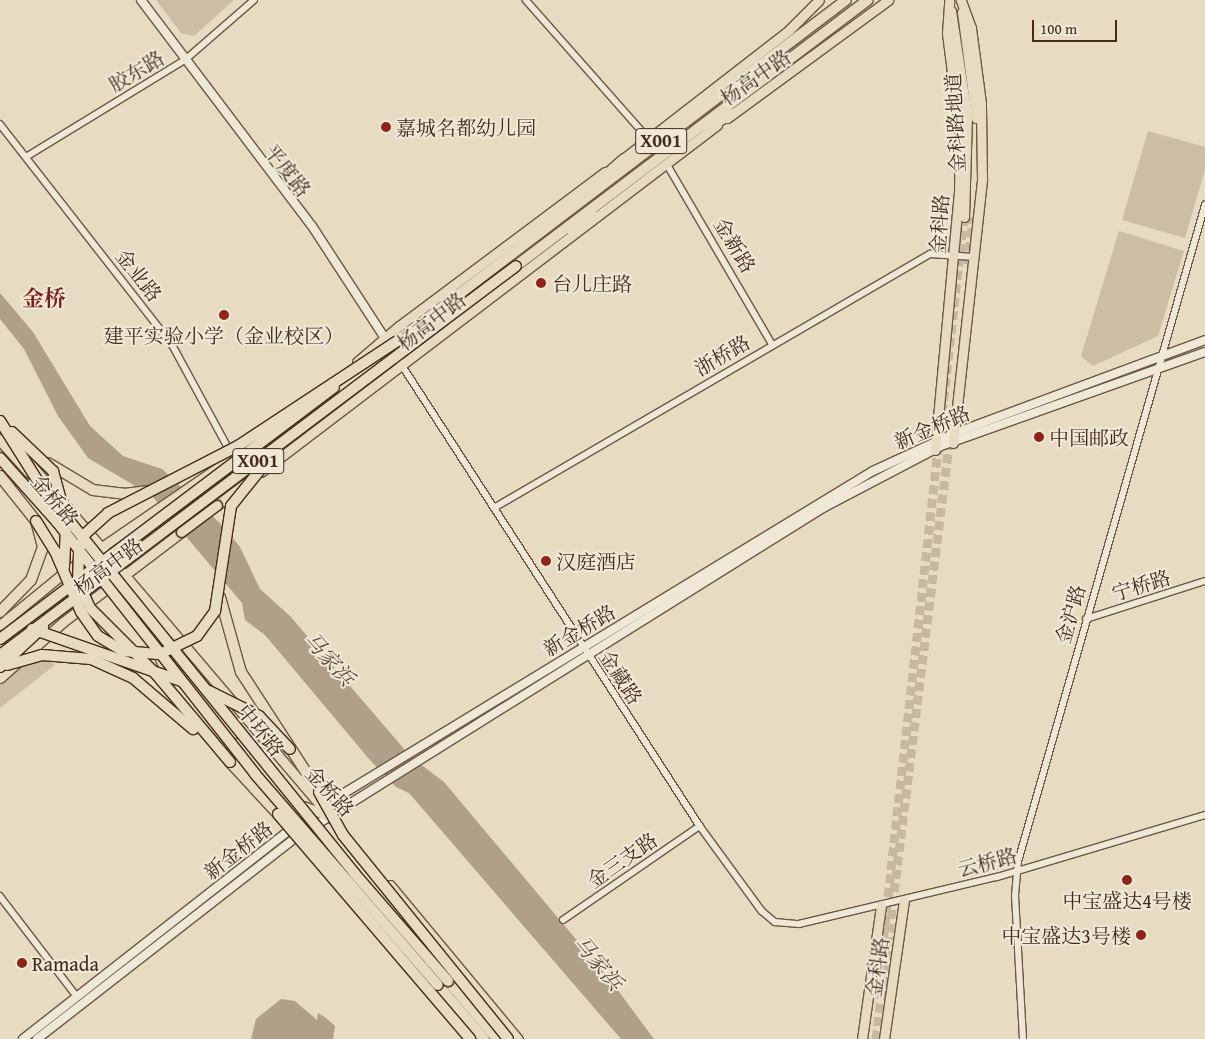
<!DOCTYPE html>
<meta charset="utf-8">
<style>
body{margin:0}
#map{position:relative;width:1205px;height:1039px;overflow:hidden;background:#e7dcc1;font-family:"Gentium Book Plus","Noto Serif SC",serif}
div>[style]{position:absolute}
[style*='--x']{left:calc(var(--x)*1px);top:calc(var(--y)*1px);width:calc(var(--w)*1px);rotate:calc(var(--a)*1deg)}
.green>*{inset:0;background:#cbbea5}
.water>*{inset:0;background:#b0a089}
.primary-tunnel>*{height:9px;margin-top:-4.5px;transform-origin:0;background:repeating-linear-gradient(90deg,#c6b9a0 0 9px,transparent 0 13.5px)}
.roads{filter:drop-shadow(1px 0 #6d5745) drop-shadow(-1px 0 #6d5745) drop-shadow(0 1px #6d5745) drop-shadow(0 -1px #6d5745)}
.street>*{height:5.5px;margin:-2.75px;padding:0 2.75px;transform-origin:2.75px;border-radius:2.75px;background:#efe8d7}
.secondary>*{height:8px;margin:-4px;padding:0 4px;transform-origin:4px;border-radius:4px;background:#efe8d7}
.primary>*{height:9px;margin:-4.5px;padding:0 4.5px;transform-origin:4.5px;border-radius:4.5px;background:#e7dcc1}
.highway>*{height:10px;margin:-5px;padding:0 5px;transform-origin:5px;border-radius:5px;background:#e7dcc1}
.bridges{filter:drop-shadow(1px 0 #442b1c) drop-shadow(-1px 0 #442b1c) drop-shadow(0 1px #442b1c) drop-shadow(0 -1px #442b1c)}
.primary-bridge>*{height:9px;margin:-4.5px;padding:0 4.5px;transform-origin:4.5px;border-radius:4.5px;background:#e7dcc1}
.highway-bridge>*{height:10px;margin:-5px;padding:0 5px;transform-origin:5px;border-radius:5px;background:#e7dcc1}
.dots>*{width:14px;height:14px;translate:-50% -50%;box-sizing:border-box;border:2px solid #efe8d7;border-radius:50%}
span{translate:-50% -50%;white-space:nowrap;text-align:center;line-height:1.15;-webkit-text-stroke:4px #efe8d7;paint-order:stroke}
.shield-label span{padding:1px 4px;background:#efe8d7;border:1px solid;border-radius:4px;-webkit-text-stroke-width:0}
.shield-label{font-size:19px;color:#442b1c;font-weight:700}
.street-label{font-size:20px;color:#442b1c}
.poi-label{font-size:20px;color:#442b1c}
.left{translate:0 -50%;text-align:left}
.right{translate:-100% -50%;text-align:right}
.water-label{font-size:21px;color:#5f4837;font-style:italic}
.quarter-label{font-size:22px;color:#7a1f14;font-weight:700}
.scale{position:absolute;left:1032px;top:20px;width:85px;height:22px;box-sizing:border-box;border:2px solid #442b1c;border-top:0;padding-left:6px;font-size:15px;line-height:18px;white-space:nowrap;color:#442b1c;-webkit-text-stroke:4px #efe8d7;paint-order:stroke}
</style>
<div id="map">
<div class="green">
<i style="clip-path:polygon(156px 0,234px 0,194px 36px,181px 33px)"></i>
<i style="clip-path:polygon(1148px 131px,1205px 147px,1205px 170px,1185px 238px,1122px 220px)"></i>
<i style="clip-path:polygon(1119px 231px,1184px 251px,1158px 336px,1093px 366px,1081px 356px)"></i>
<i style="clip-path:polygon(40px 652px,55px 665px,0 708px,0 682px)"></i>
</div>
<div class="water">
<i style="clip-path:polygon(0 293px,33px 332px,90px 426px,123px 456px,162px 469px,222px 525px,240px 547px,260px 589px,290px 616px,411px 757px,444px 782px,611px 981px,654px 1039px,621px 1039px,409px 793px,396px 787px,369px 759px,265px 635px,245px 620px,242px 603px,152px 496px,88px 458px,58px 416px,24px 349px,0 319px)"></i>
<i style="clip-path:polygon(281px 999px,295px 1001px,317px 1020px,318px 1013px,326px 1018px,335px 1026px,333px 1039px,251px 1039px,256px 1019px)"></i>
</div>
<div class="primary-tunnel">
<i style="--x:968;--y:264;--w:48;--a:-84.1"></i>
<i style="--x:882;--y:950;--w:738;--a:-83.62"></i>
<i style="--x:876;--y:1039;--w:608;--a:-83"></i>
</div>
<div class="roads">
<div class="street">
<i style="--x:526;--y:0;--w:187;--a:48.5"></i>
<i style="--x:0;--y:124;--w:279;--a:52"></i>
<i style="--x:172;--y:344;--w:122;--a:61.5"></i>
<i style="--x:26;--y:157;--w:186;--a:-31.4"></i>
<i style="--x:185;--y:60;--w:91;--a:-41"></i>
<i style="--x:667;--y:164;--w:208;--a:59.7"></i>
<i style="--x:402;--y:365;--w:549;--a:57.12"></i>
<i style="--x:700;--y:826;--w:105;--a:53.9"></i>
<i style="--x:762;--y:911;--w:17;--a:40"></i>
<i style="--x:775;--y:922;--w:24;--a:5"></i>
<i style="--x:799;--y:924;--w:204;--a:-13.4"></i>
<i style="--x:997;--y:877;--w:217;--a:-16.6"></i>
<i style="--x:494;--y:508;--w:505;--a:-30.22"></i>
<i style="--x:930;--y:254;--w:44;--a:3.9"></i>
<i style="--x:1086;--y:619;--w:125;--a:-17.7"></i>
<i style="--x:0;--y:896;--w:125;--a:52.5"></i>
<i style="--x:563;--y:920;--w:166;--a:-34.5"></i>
<i style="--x:1023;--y:1039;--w:143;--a:-93.2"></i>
<i style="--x:1015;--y:896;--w:34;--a:-85"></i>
<i style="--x:1018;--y:862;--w:683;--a:-74.11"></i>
</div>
<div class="secondary">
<i style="--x:141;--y:0;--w:283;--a:52.9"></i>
<i style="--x:312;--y:226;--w:160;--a:57"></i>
<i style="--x:323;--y:806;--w:644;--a:-31.35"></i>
<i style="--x:873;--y:471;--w:90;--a:-24.9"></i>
<i style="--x:955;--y:433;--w:267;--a:-20.4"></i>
<i style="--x:23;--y:1039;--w:345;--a:-38.1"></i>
<i style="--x:37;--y:1039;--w:327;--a:-37.9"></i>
<i style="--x:295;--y:838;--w:623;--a:-32.01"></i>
<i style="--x:823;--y:508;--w:133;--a:-27.7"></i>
<i style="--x:941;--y:446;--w:280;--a:-19.6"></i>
</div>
<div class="primary">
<i style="--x:951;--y:11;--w:106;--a:81.3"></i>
<i style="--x:967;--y:116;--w:101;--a:91.7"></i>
<i style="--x:962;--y:12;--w:107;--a:82.5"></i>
<i style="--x:727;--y:118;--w:200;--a:-36.2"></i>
<i style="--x:619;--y:162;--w:215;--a:-37.8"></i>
<i style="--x:789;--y:30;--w:42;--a:-45"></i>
<i style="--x:357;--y:362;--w:55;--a:-40.6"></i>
<i style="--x:399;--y:326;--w:257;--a:-36.8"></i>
<i style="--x:953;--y:443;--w:266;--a:-83.7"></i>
<i style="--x:982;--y:179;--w:76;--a:-90.8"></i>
<i style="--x:981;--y:103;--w:76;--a:-97.6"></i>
<i style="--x:971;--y:28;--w:30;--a:-110"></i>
<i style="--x:935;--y:450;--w:258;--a:-84.7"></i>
<i style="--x:959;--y:193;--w:57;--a:-89"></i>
<i style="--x:960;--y:136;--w:104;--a:-97.2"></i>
<i style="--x:947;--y:33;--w:32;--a:-86"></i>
<i style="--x:25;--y:458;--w:474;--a:49.6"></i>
<i style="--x:261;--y:472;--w:573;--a:-37.27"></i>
<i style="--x:20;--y:481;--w:15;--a:20"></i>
<i style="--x:34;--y:486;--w:34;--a:50"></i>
<i style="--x:217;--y:505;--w:38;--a:-37"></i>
<i style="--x:0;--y:625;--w:79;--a:-39.3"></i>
<i style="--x:61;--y:575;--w:212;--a:-34.4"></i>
<i style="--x:158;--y:654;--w:26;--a:67"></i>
<i style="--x:168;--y:678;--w:120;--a:49.4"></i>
<i style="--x:0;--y:678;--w:84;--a:-41.6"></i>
<i style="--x:63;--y:622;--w:148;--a:-37.3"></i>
<i style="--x:237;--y:743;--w:99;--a:49.9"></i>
<i style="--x:303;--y:806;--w:28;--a:21"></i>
<i style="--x:390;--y:885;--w:200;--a:50.3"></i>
<i style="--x:412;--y:962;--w:52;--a:50.5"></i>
<i style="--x:862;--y:1039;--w:135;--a:-81.9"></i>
<i style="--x:884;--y:1039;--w:140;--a:-81.8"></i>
</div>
<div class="highway">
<i style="--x:707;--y:127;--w:28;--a:-27"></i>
<i style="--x:600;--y:180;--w:32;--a:-41"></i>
<i style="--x:573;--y:233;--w:26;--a:-43"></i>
<i style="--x:516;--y:266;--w:441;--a:-37.1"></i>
<i style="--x:400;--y:339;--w:560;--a:-37.24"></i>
<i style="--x:0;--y:440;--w:43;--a:47.8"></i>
<i style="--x:48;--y:463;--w:52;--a:31"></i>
<i style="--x:93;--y:490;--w:31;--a:7"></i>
<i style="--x:124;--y:494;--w:23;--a:-7"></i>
<i style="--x:0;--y:476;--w:58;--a:51.3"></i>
<i style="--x:36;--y:521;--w:27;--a:75"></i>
<i style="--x:43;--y:547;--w:35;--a:110"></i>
<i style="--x:31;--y:580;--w:45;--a:134.1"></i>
<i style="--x:220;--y:597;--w:78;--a:74.4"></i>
<i style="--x:241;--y:672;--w:143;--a:57"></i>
<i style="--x:230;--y:762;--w:71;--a:47.3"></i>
<i style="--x:448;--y:981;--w:76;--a:49.8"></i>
<i style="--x:438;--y:985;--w:71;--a:49.6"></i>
</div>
</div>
<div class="bridges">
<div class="primary-bridge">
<i style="--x:181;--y:532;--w:45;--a:-36.9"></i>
</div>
<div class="highway-bridge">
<i style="--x:0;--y:421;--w:77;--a:57.8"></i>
<i style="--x:41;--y:486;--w:499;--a:51"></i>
<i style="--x:355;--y:874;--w:142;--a:49"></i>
<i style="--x:12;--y:432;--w:57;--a:43.6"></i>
<i style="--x:53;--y:471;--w:46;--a:74.7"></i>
<i style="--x:0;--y:458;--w:86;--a:48.3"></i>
<i style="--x:57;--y:522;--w:320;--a:51.8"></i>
<i style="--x:255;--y:774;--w:279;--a:49.1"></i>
<i style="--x:36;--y:521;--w:36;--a:58"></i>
<i style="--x:55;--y:551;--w:66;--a:66.9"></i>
<i style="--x:81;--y:612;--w:29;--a:55"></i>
<i style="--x:98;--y:636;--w:29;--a:31"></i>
<i style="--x:123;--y:651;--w:37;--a:5"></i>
<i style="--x:160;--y:654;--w:41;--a:-25.9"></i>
<i style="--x:197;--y:636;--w:31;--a:-54"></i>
<i style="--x:215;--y:611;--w:106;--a:-81.3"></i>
<i style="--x:231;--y:506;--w:59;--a:-51.2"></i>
<i style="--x:64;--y:567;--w:35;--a:-87"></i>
<i style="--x:32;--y:629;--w:158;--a:19.2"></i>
<i style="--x:0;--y:639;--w:418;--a:-37"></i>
<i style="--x:0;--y:655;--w:646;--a:-37.01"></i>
<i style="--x:7;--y:665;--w:36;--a:-16"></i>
<i style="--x:42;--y:655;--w:49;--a:4.7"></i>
<i style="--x:91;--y:659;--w:46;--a:24.3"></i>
<i style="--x:133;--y:678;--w:79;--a:40.4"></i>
<i style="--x:0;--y:667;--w:59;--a:-42.9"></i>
<i style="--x:209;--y:691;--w:56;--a:26.6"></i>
<i style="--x:259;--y:716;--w:45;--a:46.8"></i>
<i style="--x:230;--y:762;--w:115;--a:-130.1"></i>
<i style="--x:156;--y:674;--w:93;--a:-135"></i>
<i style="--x:90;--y:608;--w:30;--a:-114"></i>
<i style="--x:78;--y:581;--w:31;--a:-88"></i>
<i style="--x:79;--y:550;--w:17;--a:-69"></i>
<i style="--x:85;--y:534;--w:31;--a:-42"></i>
<i style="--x:108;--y:513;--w:146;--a:-27.3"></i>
<i style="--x:238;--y:446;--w:194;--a:-33.4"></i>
<i style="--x:319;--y:792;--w:49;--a:60.8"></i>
<i style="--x:343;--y:835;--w:262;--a:51"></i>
<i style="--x:278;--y:814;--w:296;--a:49.5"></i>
</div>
</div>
<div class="dots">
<i style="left:386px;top:127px;background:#8f2418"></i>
<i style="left:541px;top:283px;background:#8f2418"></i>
<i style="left:224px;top:315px;background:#8f2418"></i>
<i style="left:1039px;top:437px;background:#8f2418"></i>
<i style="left:546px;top:561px;background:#8f2418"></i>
<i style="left:1127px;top:880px;background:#8f2418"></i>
<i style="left:1141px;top:935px;background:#8f2418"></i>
<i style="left:22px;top:963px;background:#8f2418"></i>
</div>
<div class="shield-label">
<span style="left:661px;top:141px">X001</span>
<span style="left:258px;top:461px">X001</span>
</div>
<div class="street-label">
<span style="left:136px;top:71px;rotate:-31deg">胶东路</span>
<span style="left:755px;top:77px;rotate:-35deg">杨高中路</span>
<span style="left:955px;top:123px;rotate:-93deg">金科路地道</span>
<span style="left:288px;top:170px;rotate:52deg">平度路</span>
<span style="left:939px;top:224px;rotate:-86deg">金科路</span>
<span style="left:735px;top:245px;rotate:59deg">金新路</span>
<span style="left:139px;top:275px;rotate:52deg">金业路</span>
<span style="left:431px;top:321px;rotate:-38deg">杨高中路</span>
<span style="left:722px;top:355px;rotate:-30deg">浙桥路</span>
<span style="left:932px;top:427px;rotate:-23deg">新金桥路</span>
<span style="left:55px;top:500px;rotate:49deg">金桥路</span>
<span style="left:108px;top:566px;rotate:-37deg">杨高中路</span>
<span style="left:1141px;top:585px;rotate:-17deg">宁桥路</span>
<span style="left:1070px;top:614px;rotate:-74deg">金沪路</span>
<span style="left:579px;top:630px;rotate:-31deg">新金桥路</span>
<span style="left:621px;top:677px;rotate:57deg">金藏路</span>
<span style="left:261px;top:730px;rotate:51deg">中环路</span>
<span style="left:330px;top:791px;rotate:47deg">金桥路</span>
<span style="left:238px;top:850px;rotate:-38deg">新金桥路</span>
<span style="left:622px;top:860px;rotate:-35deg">金三支路</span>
<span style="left:987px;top:862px;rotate:-15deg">云桥路</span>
<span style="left:877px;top:967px;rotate:-82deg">金科路</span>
</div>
<div class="poi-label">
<span class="left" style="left:396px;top:127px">嘉城名都幼儿园</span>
<span class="left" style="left:552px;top:283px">台儿庄路</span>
<span style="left:224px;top:335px">建平实验小学（金业校区）</span>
<span class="left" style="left:1049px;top:437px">中国邮政</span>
<span class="left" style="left:556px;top:561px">汉庭酒店</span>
<span style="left:1127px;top:900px">中宝盛达4号楼</span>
<span class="right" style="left:1131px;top:935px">中宝盛达3号楼</span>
<span class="left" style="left:32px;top:963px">Ramada</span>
</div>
<div class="water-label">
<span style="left:329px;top:659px;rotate:48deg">马家浜</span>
<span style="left:598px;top:963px;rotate:50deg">马家浜</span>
</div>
<div class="quarter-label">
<span style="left:44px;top:299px">金桥</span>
</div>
<div class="scale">100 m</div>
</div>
